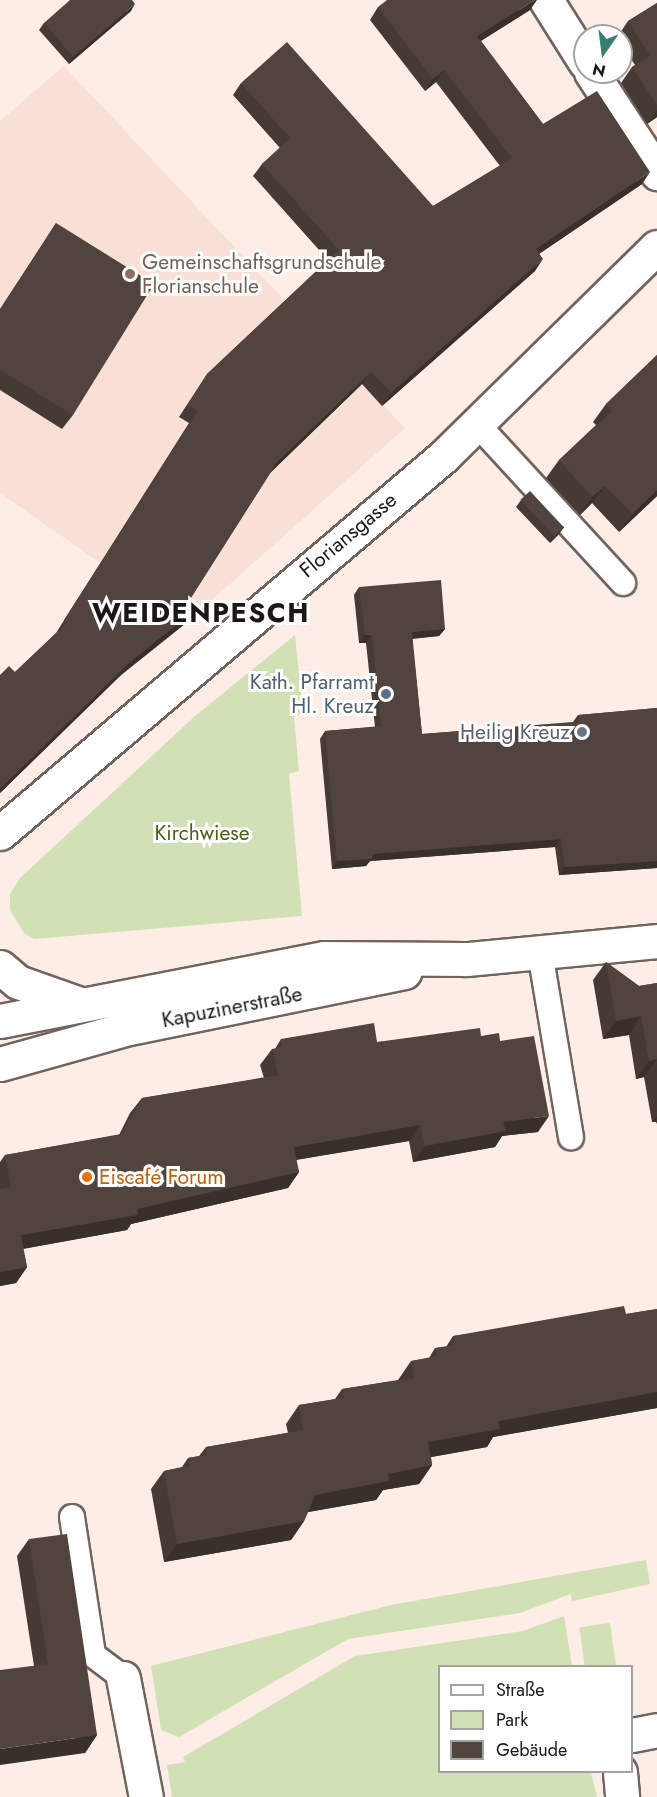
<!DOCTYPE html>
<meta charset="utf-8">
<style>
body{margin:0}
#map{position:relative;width:657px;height:1797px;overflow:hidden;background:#feede7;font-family:Jost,sans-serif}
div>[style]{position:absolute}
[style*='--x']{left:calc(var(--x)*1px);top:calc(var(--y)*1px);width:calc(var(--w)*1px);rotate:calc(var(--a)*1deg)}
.built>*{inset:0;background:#f8e0d6}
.green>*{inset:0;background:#d2e0b6;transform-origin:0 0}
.roads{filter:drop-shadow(2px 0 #71635d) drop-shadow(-2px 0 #71635d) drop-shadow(0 2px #71635d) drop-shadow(0 -2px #71635d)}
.service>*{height:24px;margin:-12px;padding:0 12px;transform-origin:12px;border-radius:12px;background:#fff}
.minor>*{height:33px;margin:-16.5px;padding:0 16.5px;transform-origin:16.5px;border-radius:16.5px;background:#fff}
.wall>*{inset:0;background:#463a35}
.shaded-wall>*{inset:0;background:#39302b}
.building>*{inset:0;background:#51443e;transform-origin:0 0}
.dots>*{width:16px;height:16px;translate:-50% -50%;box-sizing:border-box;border:3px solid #fff;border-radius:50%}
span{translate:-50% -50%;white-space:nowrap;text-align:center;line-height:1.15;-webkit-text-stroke:6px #fff;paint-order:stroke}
.education-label{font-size:21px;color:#785e54}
.left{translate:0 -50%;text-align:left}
.street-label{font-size:21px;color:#1c1714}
.service-label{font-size:21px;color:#4e5e75}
.right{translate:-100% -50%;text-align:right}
.worship-label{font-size:21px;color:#5b616d}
.park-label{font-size:21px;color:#4c5e16}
.food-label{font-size:21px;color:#c56008}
.district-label{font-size:27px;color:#1c1714;font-weight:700;letter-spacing:1.5px}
.legend{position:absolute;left:438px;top:1665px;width:195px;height:108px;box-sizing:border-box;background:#fff;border:2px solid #a4a2a1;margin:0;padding:8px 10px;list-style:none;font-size:18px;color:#1c1714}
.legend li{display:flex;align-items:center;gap:12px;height:30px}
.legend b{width:30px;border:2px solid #a4a2a1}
.north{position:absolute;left:573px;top:24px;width:60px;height:60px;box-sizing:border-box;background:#fff;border:2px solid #a4a2a1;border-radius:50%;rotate:194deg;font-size:16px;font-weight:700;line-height:24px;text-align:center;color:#1c1714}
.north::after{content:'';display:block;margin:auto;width:21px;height:27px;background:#377d73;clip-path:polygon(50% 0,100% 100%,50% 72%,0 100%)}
</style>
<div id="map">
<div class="built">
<i style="clip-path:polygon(64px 66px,405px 428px,186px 623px,0 493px,0 121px)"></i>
</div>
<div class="green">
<i style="clip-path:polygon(295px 635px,303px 714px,294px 717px,299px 771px,289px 774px,302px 916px,34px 939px,24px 933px,10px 910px,10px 894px,20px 878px,195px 716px)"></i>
<i style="clip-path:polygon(646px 1560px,650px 1584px,572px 1601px,571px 1594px,520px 1613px,348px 1639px,179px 1737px,161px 1730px,151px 1666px,391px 1605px)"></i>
<i style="clip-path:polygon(564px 1616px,572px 1666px,440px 1666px,440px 1772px,591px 1772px,597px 1797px,172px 1797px,167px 1765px,185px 1762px,183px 1757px,355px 1656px,523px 1631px)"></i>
<i style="left:610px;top:1623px;width:43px;height:31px;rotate:82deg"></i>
</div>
<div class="roads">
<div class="service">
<i style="--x:477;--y:424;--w:216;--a:47.4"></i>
<i style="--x:540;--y:952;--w:188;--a:80.5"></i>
<i style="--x:72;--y:1517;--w:140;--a:81.3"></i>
<i style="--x:93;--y:1655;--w:38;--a:37"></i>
</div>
<div class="minor">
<i style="--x:546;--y:0;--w:73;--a:57.8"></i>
<i style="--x:591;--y:72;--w:121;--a:56.8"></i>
<i style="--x:0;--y:833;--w:582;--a:-40.33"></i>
<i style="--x:444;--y:456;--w:298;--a:-44.5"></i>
<i style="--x:0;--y:967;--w:23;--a:40"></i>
<i style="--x:18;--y:982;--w:66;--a:19.5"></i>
<i style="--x:0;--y:1021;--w:330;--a:-11"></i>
<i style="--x:324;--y:958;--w:143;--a:0.4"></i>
<i style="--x:467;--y:959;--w:191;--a:-5.4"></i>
<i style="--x:0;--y:1064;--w:134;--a:-15.6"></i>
<i style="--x:129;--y:1028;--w:281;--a:-11.5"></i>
<i style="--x:123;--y:1678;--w:121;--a:79.1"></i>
<i style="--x:632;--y:1735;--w:25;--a:-11"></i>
<i style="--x:620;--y:1772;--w:25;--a:85"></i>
</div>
</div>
<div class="wall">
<i style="clip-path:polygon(657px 3px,657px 117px,647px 124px,621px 83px,632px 67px,635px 65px,621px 44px,621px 36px,618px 36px,628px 21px)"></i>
<i style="clip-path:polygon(378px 7px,530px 10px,481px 41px,543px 124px,642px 184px,539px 254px,535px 271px,382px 406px,362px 384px,271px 472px,187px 604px,186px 623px,121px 675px,0 793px,0 675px,15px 672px,56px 633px,189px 423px,179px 417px,207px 374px,328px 260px,253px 176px,262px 164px,280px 148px,233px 95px,241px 83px,433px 206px,500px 166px,436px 82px,425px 91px,370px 20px)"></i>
<i style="clip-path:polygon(131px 11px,69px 64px,39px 30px,44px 23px)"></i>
<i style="clip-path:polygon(56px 223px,73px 415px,62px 429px,0 390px,0 309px)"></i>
<i style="clip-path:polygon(657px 355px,657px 496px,619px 532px,592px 503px,580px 515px,546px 478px,559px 460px,596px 425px,593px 422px,606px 404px)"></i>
<i style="clip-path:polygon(521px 500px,564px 527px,559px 534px,550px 543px,516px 507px)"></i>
<i style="clip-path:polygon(359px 587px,445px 629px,439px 636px,412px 639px,422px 734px,573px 722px,578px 715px,657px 708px,657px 868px,559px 875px,555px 847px,370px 861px,366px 866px,332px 869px,320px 739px,325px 731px,375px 727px,366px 643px,359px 643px,354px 595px)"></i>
<i style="clip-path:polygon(606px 962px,639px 986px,657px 983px,657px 1124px,656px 1122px,652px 1122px,644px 1077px,636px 1079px,629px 1035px,603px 1039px,593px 980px)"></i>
<i style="clip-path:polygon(481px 1036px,500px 1041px,538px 1132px,502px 1136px,495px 1147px,413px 1162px,409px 1141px,296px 1160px,299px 1172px,288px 1188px,131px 1224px,127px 1230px,23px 1249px,27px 1267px,16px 1283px,0 1286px,0 1162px,5px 1155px,119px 1135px,130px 1113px,142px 1098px,264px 1078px,260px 1065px,272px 1049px,275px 1049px,281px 1039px,377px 1042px)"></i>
<i style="clip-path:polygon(657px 1309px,657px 1408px,493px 1437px,487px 1447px,431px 1457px,432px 1465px,419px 1484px,383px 1490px,376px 1500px,308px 1512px,304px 1521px,291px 1540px,164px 1562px,151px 1489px,164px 1471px,182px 1467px,188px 1458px,199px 1456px,206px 1447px,288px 1433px,286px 1424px,299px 1405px,335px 1399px,342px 1389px,398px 1380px,411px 1361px,429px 1358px,435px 1348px,446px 1347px,453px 1336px,626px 1314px)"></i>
<i style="clip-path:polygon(29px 1539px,97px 1735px,85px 1753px,34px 1666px,17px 1556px)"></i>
</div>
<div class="shaded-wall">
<i style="clip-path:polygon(535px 0,537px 0,530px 10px,469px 48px,477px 36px)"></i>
<i style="clip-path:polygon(135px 4px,131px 11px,69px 64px,73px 57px)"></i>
<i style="clip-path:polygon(444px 70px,436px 82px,425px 91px,433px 79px)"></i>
<i style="clip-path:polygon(657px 110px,657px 117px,647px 124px)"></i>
<i style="clip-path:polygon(650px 172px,642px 184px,527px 262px,536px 249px)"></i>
<i style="clip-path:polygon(543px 259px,535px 271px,382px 406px,391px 393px)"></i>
<i style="clip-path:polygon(371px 372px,362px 384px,269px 474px,277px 462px)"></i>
<i style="clip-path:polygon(605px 486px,592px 503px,580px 515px,592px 497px)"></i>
<i style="clip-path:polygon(657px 490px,657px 496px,619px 532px,632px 514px)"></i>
<i style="clip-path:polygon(564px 527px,559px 534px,550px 543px,554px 536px)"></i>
<i style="clip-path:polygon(195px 610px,186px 623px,121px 675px,0 793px,0 789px,129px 663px)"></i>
<i style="clip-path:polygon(445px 629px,439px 636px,406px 639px,412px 632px)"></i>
<i style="clip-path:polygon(365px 635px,372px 635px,366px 643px,359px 643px)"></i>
<i style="clip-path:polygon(561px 839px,555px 847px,370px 861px,366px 866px,332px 869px,337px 861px,373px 854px)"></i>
<i style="clip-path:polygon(657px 861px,657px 868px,559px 875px,565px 867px)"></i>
<i style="clip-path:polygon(641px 1016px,629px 1035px,603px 1039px,616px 1021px)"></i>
<i style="clip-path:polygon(657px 1059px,644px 1077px,636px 1079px,649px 1061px)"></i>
<i style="clip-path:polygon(549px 1116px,538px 1132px,502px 1136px,495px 1147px,413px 1162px,425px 1146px,503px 1122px)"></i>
<i style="clip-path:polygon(657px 1116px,656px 1122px,652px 1122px)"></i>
<i style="clip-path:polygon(420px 1125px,409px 1141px,282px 1162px,294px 1147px)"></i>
<i style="clip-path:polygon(299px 1172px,288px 1188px,131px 1224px,127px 1230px,10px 1251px,21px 1235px)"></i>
<i style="clip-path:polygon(27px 1267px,16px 1283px,0 1286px,0 1272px)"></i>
<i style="clip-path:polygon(657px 1392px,657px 1408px,493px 1437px,487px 1447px,415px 1460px,428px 1442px,498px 1421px)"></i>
<i style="clip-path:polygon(432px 1465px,419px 1484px,383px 1490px,376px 1500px,303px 1513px,315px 1495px,388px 1474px)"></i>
<i style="clip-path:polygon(304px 1521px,291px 1540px,164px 1562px,177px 1544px)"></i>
<i style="clip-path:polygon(97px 1735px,85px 1753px,0 1765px,0 1749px)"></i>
</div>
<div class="building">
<i style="clip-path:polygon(70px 0,132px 0,135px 4px,73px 57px,44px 23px)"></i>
<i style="clip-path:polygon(387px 0,535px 0,477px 36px,543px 124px,597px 91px,650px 172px,536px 249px,543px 259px,391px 393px,371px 372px,277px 462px,187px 604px,195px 610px,129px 663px,0 789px,0 675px,9px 666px,15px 672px,67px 623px,64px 620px,198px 411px,188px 405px,207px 374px,339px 250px,262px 164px,290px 138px,241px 83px,287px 42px,433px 206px,512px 158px,444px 70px,433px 79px,378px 7px)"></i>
<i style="clip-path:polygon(657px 3px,657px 105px,632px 67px,650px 56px,628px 21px)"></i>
<i style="clip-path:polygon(56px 223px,154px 284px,73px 415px,0 370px,0 311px)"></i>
<i style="clip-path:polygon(657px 355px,657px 490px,632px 514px,605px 486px,592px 497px,559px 460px,612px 411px,606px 404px)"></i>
<i style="left:530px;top:491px;width:50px;height:13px;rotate:47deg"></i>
<i style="clip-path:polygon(441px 580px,445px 629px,412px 632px,422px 734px,579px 722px,578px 715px,657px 708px,657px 861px,565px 867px,561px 839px,373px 854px,372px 859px,337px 861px,325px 731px,381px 726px,372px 635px,365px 635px,359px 587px)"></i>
<i style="clip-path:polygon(606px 962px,639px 986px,657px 983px,657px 1059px,649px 1061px,641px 1016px,616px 1021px)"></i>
<i style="clip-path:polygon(374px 1023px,377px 1042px,480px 1028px,481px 1036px,499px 1033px,500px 1041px,534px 1036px,549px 1116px,503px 1122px,506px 1131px,425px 1146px,420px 1125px,294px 1147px,299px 1172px,137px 1209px,138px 1215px,21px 1235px,27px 1267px,0 1272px,0 1189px,11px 1187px,5px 1155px,121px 1134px,142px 1098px,278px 1075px,272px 1049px,282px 1047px,281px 1039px)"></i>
<i style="clip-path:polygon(624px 1306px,626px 1314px,657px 1309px,657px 1392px,498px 1421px,500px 1429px,428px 1442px,432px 1465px,388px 1474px,389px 1481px,315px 1495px,304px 1521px,177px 1544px,164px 1471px,190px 1466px,188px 1458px,207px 1455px,206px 1447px,303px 1430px,299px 1405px,344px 1398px,342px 1389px,414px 1378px,411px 1361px,437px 1356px,435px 1348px,454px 1345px,453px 1336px)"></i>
<i style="clip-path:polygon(67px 1534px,97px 1735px,0 1749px,0 1670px,48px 1664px,29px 1539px)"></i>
</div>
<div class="dots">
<i style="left:130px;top:274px;background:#8d6e63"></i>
<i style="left:386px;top:694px;background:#5c6f8a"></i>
<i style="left:582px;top:732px;background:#6b7280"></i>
<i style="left:87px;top:1177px;background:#e8710a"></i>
</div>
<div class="education-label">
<span class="left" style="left:142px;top:274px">Gemeinschaftsgrundschule<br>Florianschule</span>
</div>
<div class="street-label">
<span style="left:348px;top:535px;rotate:-40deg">Floriansgasse</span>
<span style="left:232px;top:1007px;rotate:-11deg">Kapuzinerstraße</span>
</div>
<div class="service-label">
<span class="right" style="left:374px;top:694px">Kath. Pfarramt<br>Hl. Kreuz</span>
</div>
<div class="worship-label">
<span class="right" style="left:570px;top:732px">Heilig Kreuz</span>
</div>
<div class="park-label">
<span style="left:202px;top:833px">Kirchwiese</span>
</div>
<div class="food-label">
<span class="left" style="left:99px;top:1177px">Eiscafé Forum</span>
</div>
<div class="district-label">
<span style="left:201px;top:613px">WEIDENPESCH</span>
</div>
<ul class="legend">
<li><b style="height:8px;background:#fff"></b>Straße</li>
<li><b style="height:16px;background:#d2e0b6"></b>Park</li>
<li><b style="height:16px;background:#51443e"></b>Gebäude</li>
</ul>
<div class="north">N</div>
</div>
